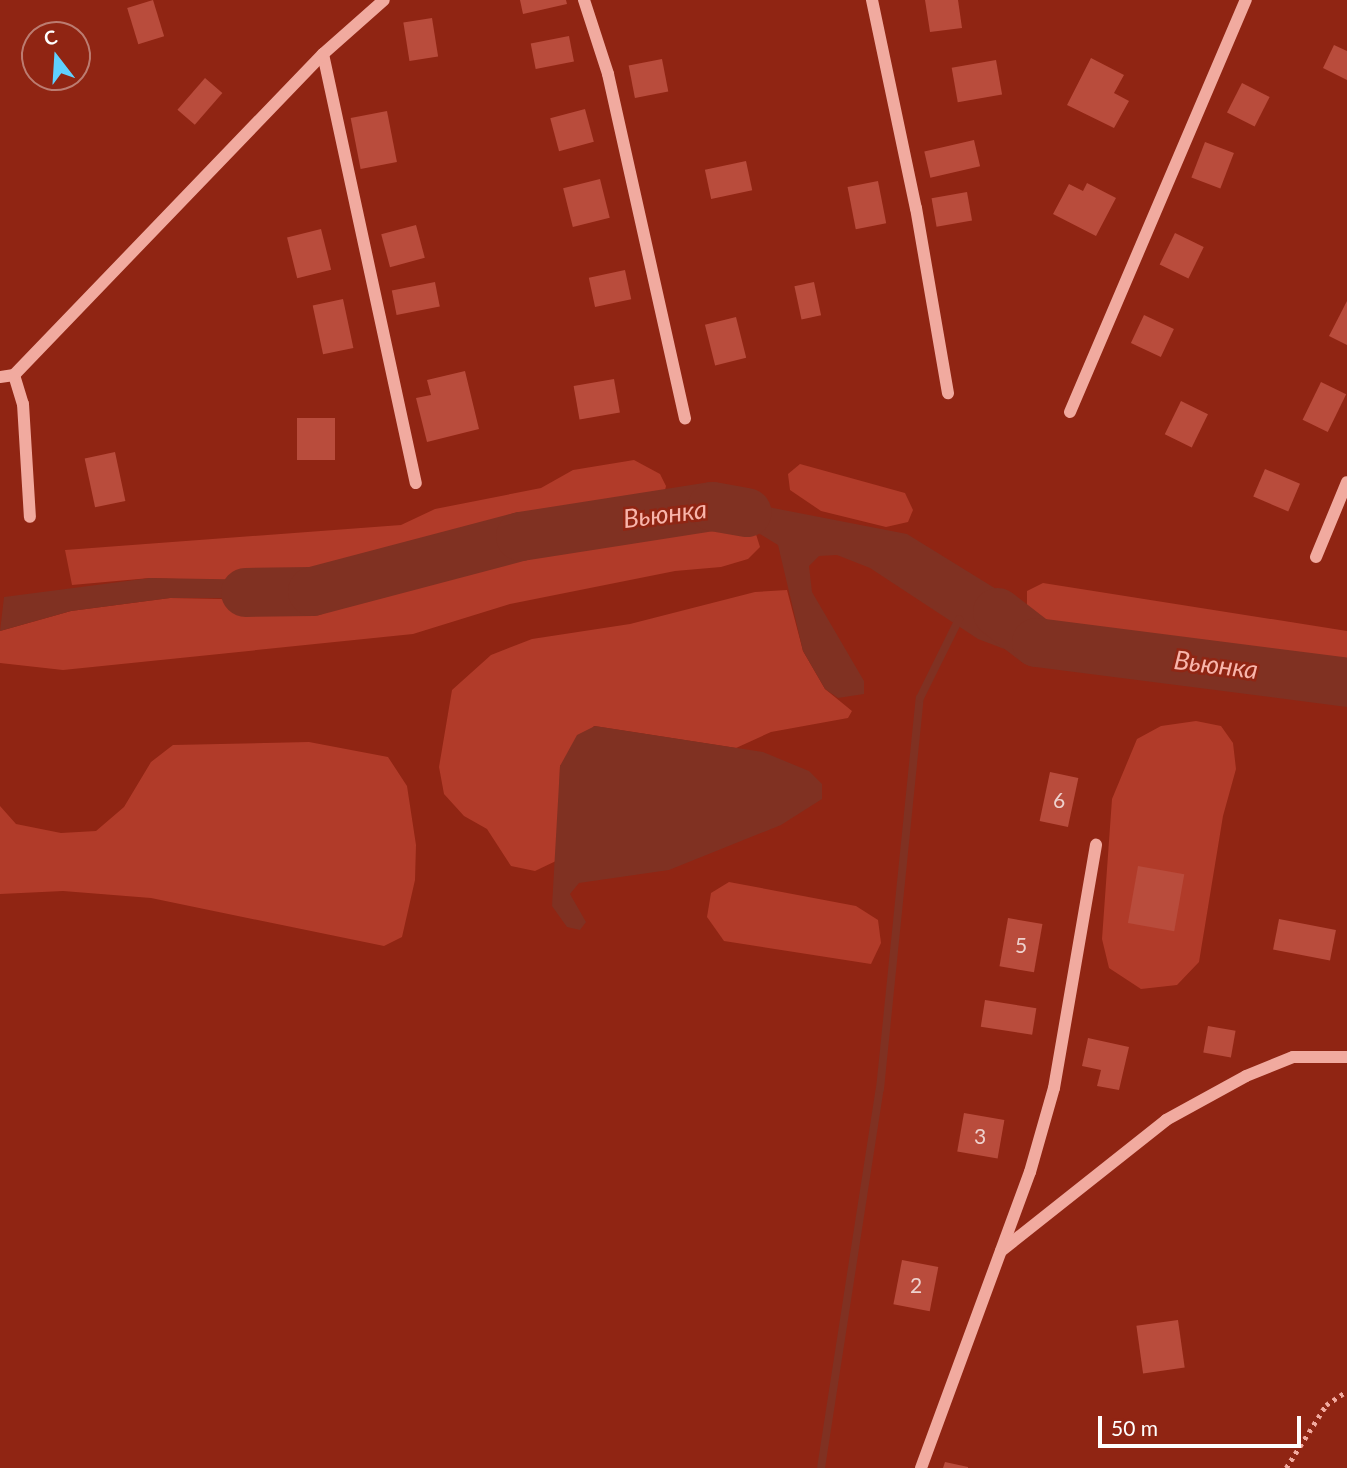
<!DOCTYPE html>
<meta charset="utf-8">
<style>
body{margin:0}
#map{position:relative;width:1347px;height:1468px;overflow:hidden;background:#902513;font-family:Lato,sans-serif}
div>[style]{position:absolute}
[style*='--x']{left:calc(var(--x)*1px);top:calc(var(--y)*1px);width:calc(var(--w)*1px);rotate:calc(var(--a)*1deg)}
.green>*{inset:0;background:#b13b29}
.water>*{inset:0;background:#803122}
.stream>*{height:8px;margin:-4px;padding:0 4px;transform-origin:4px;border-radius:4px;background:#803122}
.river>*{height:49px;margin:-24.5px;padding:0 24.5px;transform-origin:24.5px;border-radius:24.5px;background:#803122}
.building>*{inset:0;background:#b94c3c;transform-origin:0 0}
.path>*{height:4.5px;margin-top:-2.25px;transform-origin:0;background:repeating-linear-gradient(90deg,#f1aa9f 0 3.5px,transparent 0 8.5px)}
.minor>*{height:12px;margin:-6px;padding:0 6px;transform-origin:6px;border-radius:6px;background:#f1aa9f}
span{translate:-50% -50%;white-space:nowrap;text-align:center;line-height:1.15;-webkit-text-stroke:5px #902513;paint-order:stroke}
.number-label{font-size:21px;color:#eed2ce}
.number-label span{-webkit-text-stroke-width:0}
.water-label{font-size:26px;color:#f8b5ab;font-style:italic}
.north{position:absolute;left:21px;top:21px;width:70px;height:70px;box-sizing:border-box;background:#902513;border:2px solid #bc7c71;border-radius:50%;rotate:343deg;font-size:19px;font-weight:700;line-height:28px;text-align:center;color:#fff}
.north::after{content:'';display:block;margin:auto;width:24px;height:32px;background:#5fd0ff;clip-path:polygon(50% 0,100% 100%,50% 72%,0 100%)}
.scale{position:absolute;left:1098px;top:1416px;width:203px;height:32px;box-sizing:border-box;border:4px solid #fff;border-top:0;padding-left:9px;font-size:21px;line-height:24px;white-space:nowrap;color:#fff;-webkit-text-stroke:5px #902513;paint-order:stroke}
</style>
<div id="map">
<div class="green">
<i style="clip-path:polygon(634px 460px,660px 474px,666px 486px,663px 499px,425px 547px,313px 584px,150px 578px,72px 585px,65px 550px,401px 525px,435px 509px,541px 488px,573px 470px)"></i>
<i style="clip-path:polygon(800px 464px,905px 493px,913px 510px,908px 522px,886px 527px,821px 511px,790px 490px,788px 474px)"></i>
<i style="clip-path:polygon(689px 520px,755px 531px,760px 547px,748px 559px,721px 567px,675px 571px,510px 604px,413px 634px,63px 670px,0 663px,0 631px,71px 611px,170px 598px,275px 600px,358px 591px,584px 535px)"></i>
<i style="clip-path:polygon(1043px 583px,1347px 631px,1347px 666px,1114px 642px,1053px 629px,1027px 608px,1027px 591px)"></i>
<i style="clip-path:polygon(787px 590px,803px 651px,825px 689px,852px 711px,848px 718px,771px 732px,736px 748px,594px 726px,560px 766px,558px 860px,535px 871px,511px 866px,487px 829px,464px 816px,444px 794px,439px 767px,452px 690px,491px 655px,532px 639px,630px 624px,755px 592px)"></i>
<i style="clip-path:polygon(1196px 721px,1221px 726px,1233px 743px,1236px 769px,1223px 816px,1199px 962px,1177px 985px,1141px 989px,1109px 968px,1102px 939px,1112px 799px,1137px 739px,1161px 726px)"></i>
<i style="clip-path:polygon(309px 742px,388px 757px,407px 786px,416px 845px,415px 880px,402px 937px,384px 946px,151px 898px,63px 891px,0 894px,0 806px,16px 824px,61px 833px,96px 831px,124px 807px,151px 762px,173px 745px)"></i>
<i style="clip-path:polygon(729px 882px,856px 906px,878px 920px,881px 943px,871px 964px,724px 941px,707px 917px,711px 893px)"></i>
</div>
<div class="water">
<i style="clip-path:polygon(701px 494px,907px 534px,1027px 608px,1053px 629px,1055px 645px,1048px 653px,1015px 653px,978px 639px,870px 568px,837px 555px,819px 556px,809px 566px,812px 592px,864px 681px,864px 694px,838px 698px,825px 689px,803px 651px,778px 545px,755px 531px,689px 520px,682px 504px)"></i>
<i style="clip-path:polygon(150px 578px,277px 580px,313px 584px,303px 598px,170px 598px,71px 611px,0 631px,4px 597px)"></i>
<i style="clip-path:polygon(595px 726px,763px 752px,809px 771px,822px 784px,822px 799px,781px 825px,669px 870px,579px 883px,570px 894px,586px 922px,580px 930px,567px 927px,552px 906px,560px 766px,577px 735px)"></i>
</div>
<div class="stream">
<i style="--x:821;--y:1468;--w:384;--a:-81.2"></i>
<i style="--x:880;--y:1089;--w:393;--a:-84.2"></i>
<i style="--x:920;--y:698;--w:88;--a:-63.7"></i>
</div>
<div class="river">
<i style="--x:245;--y:592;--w:67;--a:-0.9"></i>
<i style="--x:312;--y:591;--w:215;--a:-14.8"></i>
<i style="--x:520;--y:536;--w:194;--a:-8.9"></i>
<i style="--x:712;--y:506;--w:35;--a:10"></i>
<i style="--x:997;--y:612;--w:49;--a:37.6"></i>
<i style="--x:1036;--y:642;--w:314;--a:7.3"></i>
</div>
<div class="building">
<i style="left:153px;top:0;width:38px;height:27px;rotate:73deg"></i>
<i style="clip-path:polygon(520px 0,566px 0,567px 4px,523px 14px)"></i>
<i style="clip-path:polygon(925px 0,958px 0,962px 28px,930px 32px)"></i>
<i style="left:432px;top:18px;width:39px;height:29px;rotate:81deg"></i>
<i style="left:569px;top:36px;width:26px;height:39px;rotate:79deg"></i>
<i style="clip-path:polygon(1334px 45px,1347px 51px,1347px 80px,1323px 68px)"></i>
<i style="clip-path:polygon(1091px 58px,1124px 75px,1114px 93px,1129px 101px,1114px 128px,1067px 105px)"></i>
<i style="left:662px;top:59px;width:33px;height:34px;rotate:79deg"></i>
<i style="left:996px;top:60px;width:35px;height:45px;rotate:80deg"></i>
<i style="left:205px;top:78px;width:23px;height:42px;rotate:41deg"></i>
<i style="left:1242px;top:83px;width:31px;height:33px;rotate:27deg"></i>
<i style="left:585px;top:109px;width:34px;height:36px;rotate:75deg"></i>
<i style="left:387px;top:111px;width:52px;height:37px;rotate:79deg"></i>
<i style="left:974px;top:140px;width:27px;height:51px;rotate:77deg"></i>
<i style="left:1205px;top:142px;width:31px;height:38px;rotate:21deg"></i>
<i style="left:746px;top:161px;width:30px;height:42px;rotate:78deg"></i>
<i style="left:600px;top:179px;width:40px;height:38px;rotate:76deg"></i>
<i style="left:878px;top:181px;width:43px;height:31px;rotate:79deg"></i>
<i style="clip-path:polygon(1087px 183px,1116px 198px,1096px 236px,1053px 214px,1069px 184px,1083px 191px)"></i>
<i style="left:967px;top:192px;width:29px;height:36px;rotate:80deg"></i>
<i style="left:416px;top:225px;width:34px;height:36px;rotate:75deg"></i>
<i style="left:321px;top:229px;width:42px;height:35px;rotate:76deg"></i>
<i style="left:1175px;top:233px;width:32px;height:35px;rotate:26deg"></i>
<i style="left:625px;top:270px;width:30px;height:37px;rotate:78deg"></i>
<i style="left:435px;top:282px;width:25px;height:44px;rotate:79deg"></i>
<i style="left:814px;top:282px;width:34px;height:20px;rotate:78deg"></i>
<i style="left:343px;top:299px;width:50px;height:31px;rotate:78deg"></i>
<i style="clip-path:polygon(1347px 301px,1347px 345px,1329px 336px)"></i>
<i style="left:1144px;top:315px;width:33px;height:31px;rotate:25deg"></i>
<i style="left:736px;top:317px;width:42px;height:32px;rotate:76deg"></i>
<i style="clip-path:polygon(465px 371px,479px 429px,427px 442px,416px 398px,431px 395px,427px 380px)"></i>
<i style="left:614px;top:379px;width:34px;height:41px;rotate:80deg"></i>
<i style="left:1321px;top:382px;width:28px;height:42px;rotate:26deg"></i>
<i style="left:1181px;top:401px;width:30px;height:37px;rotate:26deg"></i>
<i style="left:297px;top:418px;width:38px;height:42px"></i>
<i style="left:115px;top:452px;width:50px;height:31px;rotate:78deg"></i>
<i style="left:1265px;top:469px;width:38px;height:30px;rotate:23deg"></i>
<i style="left:1050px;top:772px;width:29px;height:50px;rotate:12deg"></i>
<i style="left:1138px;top:866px;width:47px;height:58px;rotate:10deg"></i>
<i style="left:1008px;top:918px;width:35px;height:49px;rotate:10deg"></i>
<i style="left:1279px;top:919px;width:58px;height:31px;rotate:11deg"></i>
<i style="left:985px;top:1000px;width:52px;height:27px;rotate:9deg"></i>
<i style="left:1208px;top:1026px;width:28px;height:27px;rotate:10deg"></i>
<i style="clip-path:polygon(1088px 1038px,1129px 1047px,1119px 1090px,1097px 1086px,1101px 1070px,1082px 1066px)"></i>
<i style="left:964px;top:1113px;width:41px;height:39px;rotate:10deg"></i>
<i style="left:902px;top:1260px;width:37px;height:45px;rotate:11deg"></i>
<i style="left:1178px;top:1320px;width:48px;height:42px;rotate:82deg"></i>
<i style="clip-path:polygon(945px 1462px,968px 1467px,968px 1468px,943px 1468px)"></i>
</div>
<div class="path">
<i style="--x:1286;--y:1468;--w:75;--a:-57.6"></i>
<i style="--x:1326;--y:1405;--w:25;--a:-34"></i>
</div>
<div class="minor">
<i style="--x:584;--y:0;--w:78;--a:72"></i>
<i style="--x:608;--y:74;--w:353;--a:77.4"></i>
<i style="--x:872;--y:0;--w:213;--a:78.1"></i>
<i style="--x:916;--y:208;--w:188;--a:80.2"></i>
<i style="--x:323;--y:54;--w:439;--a:77.8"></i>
<i style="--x:14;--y:375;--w:30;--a:73"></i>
<i style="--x:23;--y:404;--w:113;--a:86.5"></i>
<i style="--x:0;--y:377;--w:14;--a:-8"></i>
<i style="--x:14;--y:375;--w:446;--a:-46.1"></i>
<i style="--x:323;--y:54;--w:81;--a:-41.5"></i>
<i style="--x:1070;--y:412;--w:448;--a:-66.9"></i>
<i style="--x:1316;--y:557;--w:81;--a:-67.5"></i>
<i style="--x:1001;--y:1251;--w:211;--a:-38.4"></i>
<i style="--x:1166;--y:1120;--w:91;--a:-28.8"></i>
<i style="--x:1246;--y:1076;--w:51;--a:-22"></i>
<i style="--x:1293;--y:1057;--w:54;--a:0"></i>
<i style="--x:921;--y:1468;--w:315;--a:-69.8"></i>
<i style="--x:1030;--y:1172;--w:87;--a:-74.1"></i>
<i style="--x:1054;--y:1088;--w:247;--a:-80.2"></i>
</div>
<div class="number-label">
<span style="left:1059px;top:800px">6</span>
<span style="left:1021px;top:945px">5</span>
<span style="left:980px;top:1136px">3</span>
<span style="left:916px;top:1285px">2</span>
</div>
<div class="water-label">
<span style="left:665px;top:514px;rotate:-7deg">Вьюнка</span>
<span style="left:1216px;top:665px;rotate:7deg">Вьюнка</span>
</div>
<div class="north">С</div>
<div class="scale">50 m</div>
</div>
